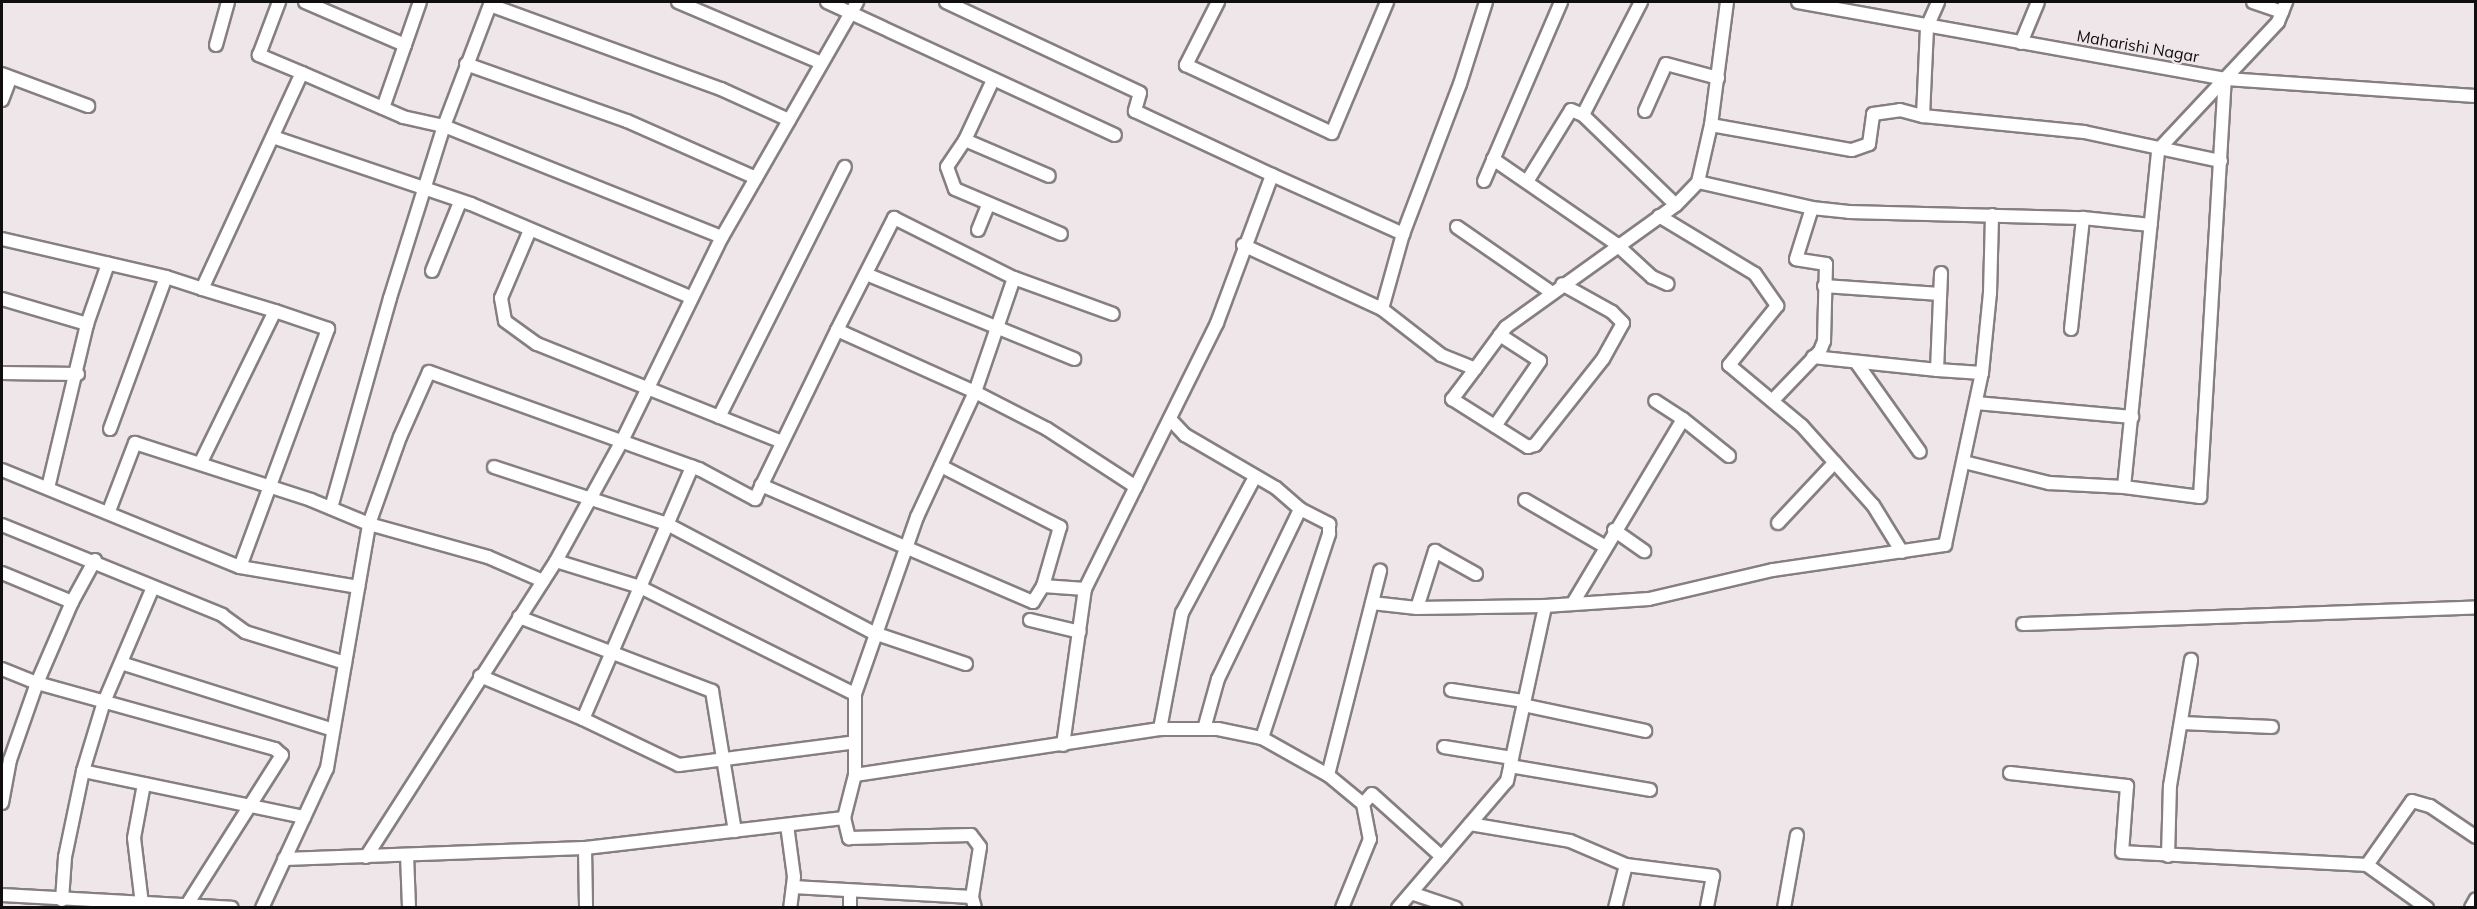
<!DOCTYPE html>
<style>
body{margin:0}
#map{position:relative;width:2477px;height:909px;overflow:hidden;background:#eee6e8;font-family:Mulish,sans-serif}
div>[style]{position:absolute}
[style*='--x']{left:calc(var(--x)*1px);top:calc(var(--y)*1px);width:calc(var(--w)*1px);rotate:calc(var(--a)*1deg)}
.roads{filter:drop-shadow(2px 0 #867f80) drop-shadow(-2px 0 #867f80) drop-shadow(0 2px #867f80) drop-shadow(0 -2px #867f80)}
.street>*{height:12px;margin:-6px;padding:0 6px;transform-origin:6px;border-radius:6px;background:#fff}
span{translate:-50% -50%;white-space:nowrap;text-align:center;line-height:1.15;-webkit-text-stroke:4.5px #eee6e8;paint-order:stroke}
.street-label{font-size:16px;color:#110e0f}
.frame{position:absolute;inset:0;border:3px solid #110e0f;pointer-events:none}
</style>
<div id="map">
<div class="roads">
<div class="street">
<i style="--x:305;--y:2;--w:109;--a:23.3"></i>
<i style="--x:678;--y:2;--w:156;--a:23"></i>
<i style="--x:827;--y:2;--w:317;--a:24.8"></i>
<i style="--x:946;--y:2;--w:214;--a:25.1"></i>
<i style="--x:1140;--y:93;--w:19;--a:106"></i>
<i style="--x:1135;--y:111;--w:151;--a:25"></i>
<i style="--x:1218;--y:2;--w:71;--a:116.9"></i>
<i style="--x:1186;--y:65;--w:161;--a:25"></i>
<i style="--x:1332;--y:133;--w:142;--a:-67.2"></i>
<i style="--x:1641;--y:2;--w:127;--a:117.2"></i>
<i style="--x:1583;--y:115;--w:129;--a:44.1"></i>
<i style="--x:1798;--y:2;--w:434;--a:10.2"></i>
<i style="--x:2225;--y:79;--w:252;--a:3.9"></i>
<i style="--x:2253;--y:2;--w:31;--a:19"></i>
<i style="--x:490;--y:5;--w:246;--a:20"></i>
<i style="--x:721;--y:89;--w:75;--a:24.5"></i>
<i style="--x:2021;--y:43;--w:44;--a:-67.5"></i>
<i style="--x:216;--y:45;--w:45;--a:-74.4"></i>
<i style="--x:466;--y:64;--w:171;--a:19.5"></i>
<i style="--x:627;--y:121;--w:141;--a:23.8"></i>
<i style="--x:302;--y:73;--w:110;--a:23.5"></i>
<i style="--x:403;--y:117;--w:42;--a:12.4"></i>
<i style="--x:444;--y:126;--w:299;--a:21.8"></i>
<i style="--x:2;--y:74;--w:92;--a:20.4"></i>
<i style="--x:993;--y:80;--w:66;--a:115"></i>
<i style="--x:965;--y:140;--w:32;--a:124"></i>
<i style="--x:947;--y:167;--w:23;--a:70"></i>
<i style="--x:955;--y:189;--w:115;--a:23"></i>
<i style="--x:2;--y:100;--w:22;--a:-69"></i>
<i style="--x:383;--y:108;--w:112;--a:-70.8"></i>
<i style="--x:1645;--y:111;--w:51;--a:-65.9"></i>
<i style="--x:1666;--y:64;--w:54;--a:15.1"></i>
<i style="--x:1923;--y:116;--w:89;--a:-87.4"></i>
<i style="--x:1927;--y:27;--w:27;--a:-66"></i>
<i style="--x:1711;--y:125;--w:143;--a:10.1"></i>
<i style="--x:1852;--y:150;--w:18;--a:-19"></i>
<i style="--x:1869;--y:144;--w:30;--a:-82"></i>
<i style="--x:1873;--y:114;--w:27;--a:-8"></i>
<i style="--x:1900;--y:110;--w:24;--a:15"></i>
<i style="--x:1923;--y:116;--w:162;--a:5.7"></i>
<i style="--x:2084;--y:132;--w:140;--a:12"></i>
<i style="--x:273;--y:137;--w:209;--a:18.7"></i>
<i style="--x:471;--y:204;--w:240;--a:23"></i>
<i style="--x:965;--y:140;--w:91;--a:23.2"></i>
<i style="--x:1493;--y:159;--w:150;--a:34.6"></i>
<i style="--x:1616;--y:244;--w:49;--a:42.5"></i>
<i style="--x:1652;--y:277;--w:17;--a:24"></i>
<i style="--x:1528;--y:180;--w:82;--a:-58.4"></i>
<i style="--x:1571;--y:110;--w:13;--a:23"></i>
<i style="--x:1484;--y:181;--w:195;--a:-66.7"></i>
<i style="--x:1698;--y:182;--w:117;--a:12.8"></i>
<i style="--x:1812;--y:208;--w:37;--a:6"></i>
<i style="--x:1849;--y:212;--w:234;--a:1.5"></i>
<i style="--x:2083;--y:218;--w:68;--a:5.9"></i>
<i style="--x:1659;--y:216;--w:112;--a:31.1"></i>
<i style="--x:1755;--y:274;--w:39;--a:55"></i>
<i style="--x:1777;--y:306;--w:76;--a:129.1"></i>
<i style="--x:1729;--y:365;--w:95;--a:39.9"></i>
<i style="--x:1802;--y:426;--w:106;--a:48.1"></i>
<i style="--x:1873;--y:505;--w:55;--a:58.3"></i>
<i style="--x:1457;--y:227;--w:114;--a:34.7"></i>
<i style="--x:530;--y:230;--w:74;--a:113.1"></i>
<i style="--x:501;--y:298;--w:23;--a:80"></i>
<i style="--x:505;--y:321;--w:39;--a:36"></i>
<i style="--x:537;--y:344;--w:264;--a:21.8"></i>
<i style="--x:978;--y:230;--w:27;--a:-68"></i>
<i style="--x:2;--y:239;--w:168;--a:13"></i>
<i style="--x:1243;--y:245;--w:153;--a:24.7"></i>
<i style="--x:1382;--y:309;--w:75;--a:37.9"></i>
<i style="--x:1441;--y:355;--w:37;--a:22"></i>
<i style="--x:1475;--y:369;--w:52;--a:-53.6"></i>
<i style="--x:1506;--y:327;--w:209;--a:-35.7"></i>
<i style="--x:1676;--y:205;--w:32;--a:-46"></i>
<i style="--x:1698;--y:182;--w:58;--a:-77.2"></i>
<i style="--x:1711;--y:125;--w:124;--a:-82.6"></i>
<i style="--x:432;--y:271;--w:74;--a:-67.9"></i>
<i style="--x:866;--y:274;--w:225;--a:22.2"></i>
<i style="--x:1014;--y:278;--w:120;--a:108.9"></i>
<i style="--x:975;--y:392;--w:81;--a:27.2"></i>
<i style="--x:1047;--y:429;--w:106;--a:33.1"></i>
<i style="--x:1824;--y:286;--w:116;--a:3.9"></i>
<i style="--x:2;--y:299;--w:89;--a:16.4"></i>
<i style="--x:1382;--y:309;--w:78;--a:-74.4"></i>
<i style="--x:1403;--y:234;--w:160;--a:-69.2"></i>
<i style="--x:1460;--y:84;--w:86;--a:-72.4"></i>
<i style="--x:2071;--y:329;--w:112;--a:-83.8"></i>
<i style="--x:837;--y:330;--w:126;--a:-63"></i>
<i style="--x:894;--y:218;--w:134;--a:26.6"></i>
<i style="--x:1014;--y:278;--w:105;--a:20"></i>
<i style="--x:1813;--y:357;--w:125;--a:6"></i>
<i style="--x:1856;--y:362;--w:110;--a:54.6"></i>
<i style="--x:1475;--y:369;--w:38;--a:127"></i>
<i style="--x:1452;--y:399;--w:90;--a:32.3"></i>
<i style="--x:1528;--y:447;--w:7;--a:-16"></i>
<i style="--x:1535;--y:445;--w:110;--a:-51.7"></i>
<i style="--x:1603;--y:359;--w:41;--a:-60.9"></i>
<i style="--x:1623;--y:323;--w:16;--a:-135"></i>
<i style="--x:1612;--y:312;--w:57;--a:-150.8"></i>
<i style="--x:2;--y:373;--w:76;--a:0.8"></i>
<i style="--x:1982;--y:373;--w:80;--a:-84.3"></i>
<i style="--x:1990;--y:293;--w:78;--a:-88.5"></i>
<i style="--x:1774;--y:399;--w:66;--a:-46.2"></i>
<i style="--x:1820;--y:351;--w:11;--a:-68"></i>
<i style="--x:1824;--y:341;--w:77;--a:-88.5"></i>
<i style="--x:1826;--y:264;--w:30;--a:-171"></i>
<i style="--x:1796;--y:259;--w:53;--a:-72.6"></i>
<i style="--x:1976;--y:403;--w:157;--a:5.1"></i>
<i style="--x:719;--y:417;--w:280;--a:-63.3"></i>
<i style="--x:1170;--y:419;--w:22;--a:47"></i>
<i style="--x:1185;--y:435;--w:105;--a:30.2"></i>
<i style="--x:1276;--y:488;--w:32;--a:41"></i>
<i style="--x:1300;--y:509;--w:33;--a:27"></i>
<i style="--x:1329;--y:524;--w:10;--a:90"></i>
<i style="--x:1329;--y:534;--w:215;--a:108.2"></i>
<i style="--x:1683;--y:419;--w:59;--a:38.8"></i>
<i style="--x:1495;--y:426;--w:79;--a:-55.3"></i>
<i style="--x:1540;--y:361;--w:48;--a:-147"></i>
<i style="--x:110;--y:429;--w:162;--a:-69.8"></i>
<i style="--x:166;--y:277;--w:38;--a:18"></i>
<i style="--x:201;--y:462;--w:168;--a:-63.9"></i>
<i style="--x:275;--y:311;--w:76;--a:-163.2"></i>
<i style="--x:202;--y:289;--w:238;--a:-65.2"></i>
<i style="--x:302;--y:73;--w:47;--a:-157.3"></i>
<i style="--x:259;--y:55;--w:57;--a:-69.3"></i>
<i style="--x:1964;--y:462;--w:88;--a:13.9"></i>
<i style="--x:2049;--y:483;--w:75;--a:3.1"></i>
<i style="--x:2124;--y:487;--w:77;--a:7.5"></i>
<i style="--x:2200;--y:497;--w:419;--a:-86.6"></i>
<i style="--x:941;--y:466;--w:134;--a:27.1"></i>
<i style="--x:1060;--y:527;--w:61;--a:106.1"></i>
<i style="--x:494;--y:467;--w:182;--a:18.2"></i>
<i style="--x:667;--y:524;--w:234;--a:27.8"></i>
<i style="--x:874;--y:633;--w:97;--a:18.6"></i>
<i style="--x:2;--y:470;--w:257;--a:22.2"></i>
<i style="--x:240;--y:567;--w:120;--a:9.6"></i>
<i style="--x:761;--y:485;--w:296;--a:23.3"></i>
<i style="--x:1033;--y:602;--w:19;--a:-58"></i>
<i style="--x:1043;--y:586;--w:42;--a:4.1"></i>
<i style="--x:2124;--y:487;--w:339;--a:-84.2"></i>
<i style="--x:2158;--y:150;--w:175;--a:-46.8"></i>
<i style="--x:2278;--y:22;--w:22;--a:-68"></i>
<i style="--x:48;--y:488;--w:169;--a:-76.6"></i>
<i style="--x:87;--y:324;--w:64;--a:-70.7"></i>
<i style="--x:1525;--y:500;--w:91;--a:30.2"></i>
<i style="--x:331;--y:508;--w:218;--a:-74.3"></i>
<i style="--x:390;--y:298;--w:180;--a:-72.6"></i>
<i style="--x:444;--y:126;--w:133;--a:-69.2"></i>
<i style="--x:109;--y:511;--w:73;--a:-69.1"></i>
<i style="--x:135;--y:443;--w:185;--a:17.9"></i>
<i style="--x:311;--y:500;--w:63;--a:22.5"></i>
<i style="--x:369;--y:524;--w:123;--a:15.5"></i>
<i style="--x:488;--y:557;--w:60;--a:23.6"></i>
<i style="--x:1778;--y:523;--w:83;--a:-46.9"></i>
<i style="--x:2;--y:525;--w:238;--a:22.2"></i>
<i style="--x:222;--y:615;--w:29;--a:36"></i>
<i style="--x:245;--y:632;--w:105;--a:17.2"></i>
<i style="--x:1614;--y:530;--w:37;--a:35"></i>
<i style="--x:556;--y:561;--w:88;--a:17.2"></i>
<i style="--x:640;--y:587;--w:240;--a:26.5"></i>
<i style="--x:855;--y:694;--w:81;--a:90"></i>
<i style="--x:240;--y:567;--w:254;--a:-69.7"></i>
<i style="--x:328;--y:329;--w:56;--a:-161.2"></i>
<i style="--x:2;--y:573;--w:76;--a:22.5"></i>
<i style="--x:1372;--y:603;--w:45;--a:6.3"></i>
<i style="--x:1417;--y:608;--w:128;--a:-0.9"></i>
<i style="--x:1573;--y:603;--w:214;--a:-59.1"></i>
<i style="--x:1683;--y:419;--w:33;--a:-147"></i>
<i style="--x:1417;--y:608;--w:60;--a:-72.5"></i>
<i style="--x:1435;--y:551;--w:47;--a:29.3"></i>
<i style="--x:519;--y:617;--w:207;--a:21"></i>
<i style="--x:712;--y:691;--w:142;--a:80.7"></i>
<i style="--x:1030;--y:620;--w:51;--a:13.5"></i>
<i style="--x:2023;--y:624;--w:453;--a:-2.1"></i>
<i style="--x:121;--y:663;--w:222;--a:17.5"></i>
<i style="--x:2;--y:669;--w:38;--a:22"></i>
<i style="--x:37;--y:683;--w:247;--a:15.5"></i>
<i style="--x:275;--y:749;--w:9;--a:41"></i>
<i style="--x:282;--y:755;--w:179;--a:122.4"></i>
<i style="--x:480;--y:676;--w:112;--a:22.7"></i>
<i style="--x:583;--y:719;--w:275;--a:-66.6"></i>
<i style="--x:1451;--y:690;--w:74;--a:8.6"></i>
<i style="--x:1523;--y:705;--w:125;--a:12"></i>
<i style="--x:583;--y:719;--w:106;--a:25.6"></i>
<i style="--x:679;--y:765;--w:177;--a:-7.4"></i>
<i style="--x:2182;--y:723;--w:90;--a:2.5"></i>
<i style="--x:1160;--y:729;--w:118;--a:-79.3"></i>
<i style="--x:1182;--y:613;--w:154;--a:-61.8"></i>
<i style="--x:1204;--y:729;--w:52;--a:-74.4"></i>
<i style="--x:1218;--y:679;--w:189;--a:-64.2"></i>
<i style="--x:1063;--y:745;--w:158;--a:-82"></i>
<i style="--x:1085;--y:589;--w:297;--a:-63.6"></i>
<i style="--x:1217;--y:323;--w:158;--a:-69.6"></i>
<i style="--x:1272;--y:175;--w:144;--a:24.2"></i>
<i style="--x:1444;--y:747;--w:69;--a:9.2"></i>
<i style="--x:1510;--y:766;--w:142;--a:9.7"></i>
<i style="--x:83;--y:771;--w:226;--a:11.8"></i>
<i style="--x:2010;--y:773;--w:118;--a:6.3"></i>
<i style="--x:2127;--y:786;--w:66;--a:94.3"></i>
<i style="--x:2122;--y:852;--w:245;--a:3"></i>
<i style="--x:2367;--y:865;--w:74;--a:35.6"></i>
<i style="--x:1328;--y:775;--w:211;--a:-75.7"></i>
<i style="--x:2;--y:803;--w:44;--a:-79.5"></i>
<i style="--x:10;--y:760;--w:82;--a:-70.7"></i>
<i style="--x:37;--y:683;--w:88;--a:-66.6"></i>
<i style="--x:72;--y:602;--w:48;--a:-61.3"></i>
<i style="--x:1363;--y:804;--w:13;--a:-48"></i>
<i style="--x:1372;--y:794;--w:94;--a:42"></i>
<i style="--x:844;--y:818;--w:21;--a:76"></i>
<i style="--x:849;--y:838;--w:122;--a:-1.4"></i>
<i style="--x:971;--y:835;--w:15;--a:53"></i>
<i style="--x:980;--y:847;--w:51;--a:99.1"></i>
<i style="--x:972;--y:897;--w:11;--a:75"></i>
<i style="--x:1470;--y:824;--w:101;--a:9.6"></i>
<i style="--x:1570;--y:841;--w:61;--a:23.2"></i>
<i style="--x:1626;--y:865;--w:44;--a:104.3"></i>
<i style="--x:787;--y:825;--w:52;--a:82.3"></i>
<i style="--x:794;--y:877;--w:31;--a:97"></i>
<i style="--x:585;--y:848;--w:60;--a:89"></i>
<i style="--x:407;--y:855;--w:53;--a:87.8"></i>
<i style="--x:2168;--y:856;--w:70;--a:-88.4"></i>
<i style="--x:2170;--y:786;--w:128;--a:-80.5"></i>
<i style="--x:366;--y:857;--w:352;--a:-57.3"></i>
<i style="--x:556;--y:561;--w:135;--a:-61.2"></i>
<i style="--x:621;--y:443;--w:229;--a:-63.9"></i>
<i style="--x:722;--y:237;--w:271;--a:-60.1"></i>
<i style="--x:284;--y:859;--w:301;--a:-2.1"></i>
<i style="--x:585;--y:848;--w:261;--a:-6.6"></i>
<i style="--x:844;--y:818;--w:44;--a:-75.7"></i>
<i style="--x:855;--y:775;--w:308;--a:-8.6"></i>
<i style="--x:1160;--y:729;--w:58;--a:0"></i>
<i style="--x:1218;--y:729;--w:45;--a:11.6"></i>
<i style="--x:1262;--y:738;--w:76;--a:29.3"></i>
<i style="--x:1328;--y:775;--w:45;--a:39.6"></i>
<i style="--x:1363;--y:804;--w:36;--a:79"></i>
<i style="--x:1370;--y:839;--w:74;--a:112.1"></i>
<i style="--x:1626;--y:865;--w:88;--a:7.2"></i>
<i style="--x:1713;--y:876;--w:33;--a:101"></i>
<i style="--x:2367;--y:865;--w:78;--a:-54.9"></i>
<i style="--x:2412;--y:801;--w:19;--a:16"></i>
<i style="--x:2430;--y:806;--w:55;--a:34"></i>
<i style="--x:793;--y:887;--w:179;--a:3.2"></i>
<i style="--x:1411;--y:893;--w:47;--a:18.4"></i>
<i style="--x:2;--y:895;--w:230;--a:3.2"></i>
<i style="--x:62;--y:900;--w:43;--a:-86"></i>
<i style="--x:65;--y:857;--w:88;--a:-78.2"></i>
<i style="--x:83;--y:771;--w:72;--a:-73.1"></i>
<i style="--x:104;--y:702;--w:125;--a:-66.9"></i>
<i style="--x:142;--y:904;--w:66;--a:-96.9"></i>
<i style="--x:134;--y:838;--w:55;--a:-79.5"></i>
<i style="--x:262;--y:908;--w:154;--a:-65.1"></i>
<i style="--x:327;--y:768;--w:248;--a:-80.2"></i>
<i style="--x:369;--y:524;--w:92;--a:-70.4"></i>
<i style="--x:400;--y:437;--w:71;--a:-66"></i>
<i style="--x:429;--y:372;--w:287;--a:19.8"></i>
<i style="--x:699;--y:469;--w:64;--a:28.2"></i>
<i style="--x:755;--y:499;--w:188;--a:-64.1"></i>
<i style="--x:837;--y:330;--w:151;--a:24.2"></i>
<i style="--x:975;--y:392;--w:138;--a:114.9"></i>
<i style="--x:917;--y:517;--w:188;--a:109.3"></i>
<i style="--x:850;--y:908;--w:16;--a:-90"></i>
<i style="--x:1398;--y:908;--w:167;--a:-49.4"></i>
<i style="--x:1507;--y:781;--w:179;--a:-77.7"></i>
<i style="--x:1545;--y:606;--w:104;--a:-3.9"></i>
<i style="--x:1649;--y:599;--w:127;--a:-13.2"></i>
<i style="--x:1773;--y:570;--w:174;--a:-8.3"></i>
<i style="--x:1945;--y:545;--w:176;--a:-77.9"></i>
<i style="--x:1982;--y:373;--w:45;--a:-176.2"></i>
<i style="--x:1937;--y:370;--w:97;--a:-87.6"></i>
<i style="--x:1784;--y:908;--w:74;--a:-79.9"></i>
<i style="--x:2471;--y:908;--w:10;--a:-61"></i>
</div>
</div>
<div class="street-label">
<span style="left:2138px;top:46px;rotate:10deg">Maharishi Nagar</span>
</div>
<div class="frame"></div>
</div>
